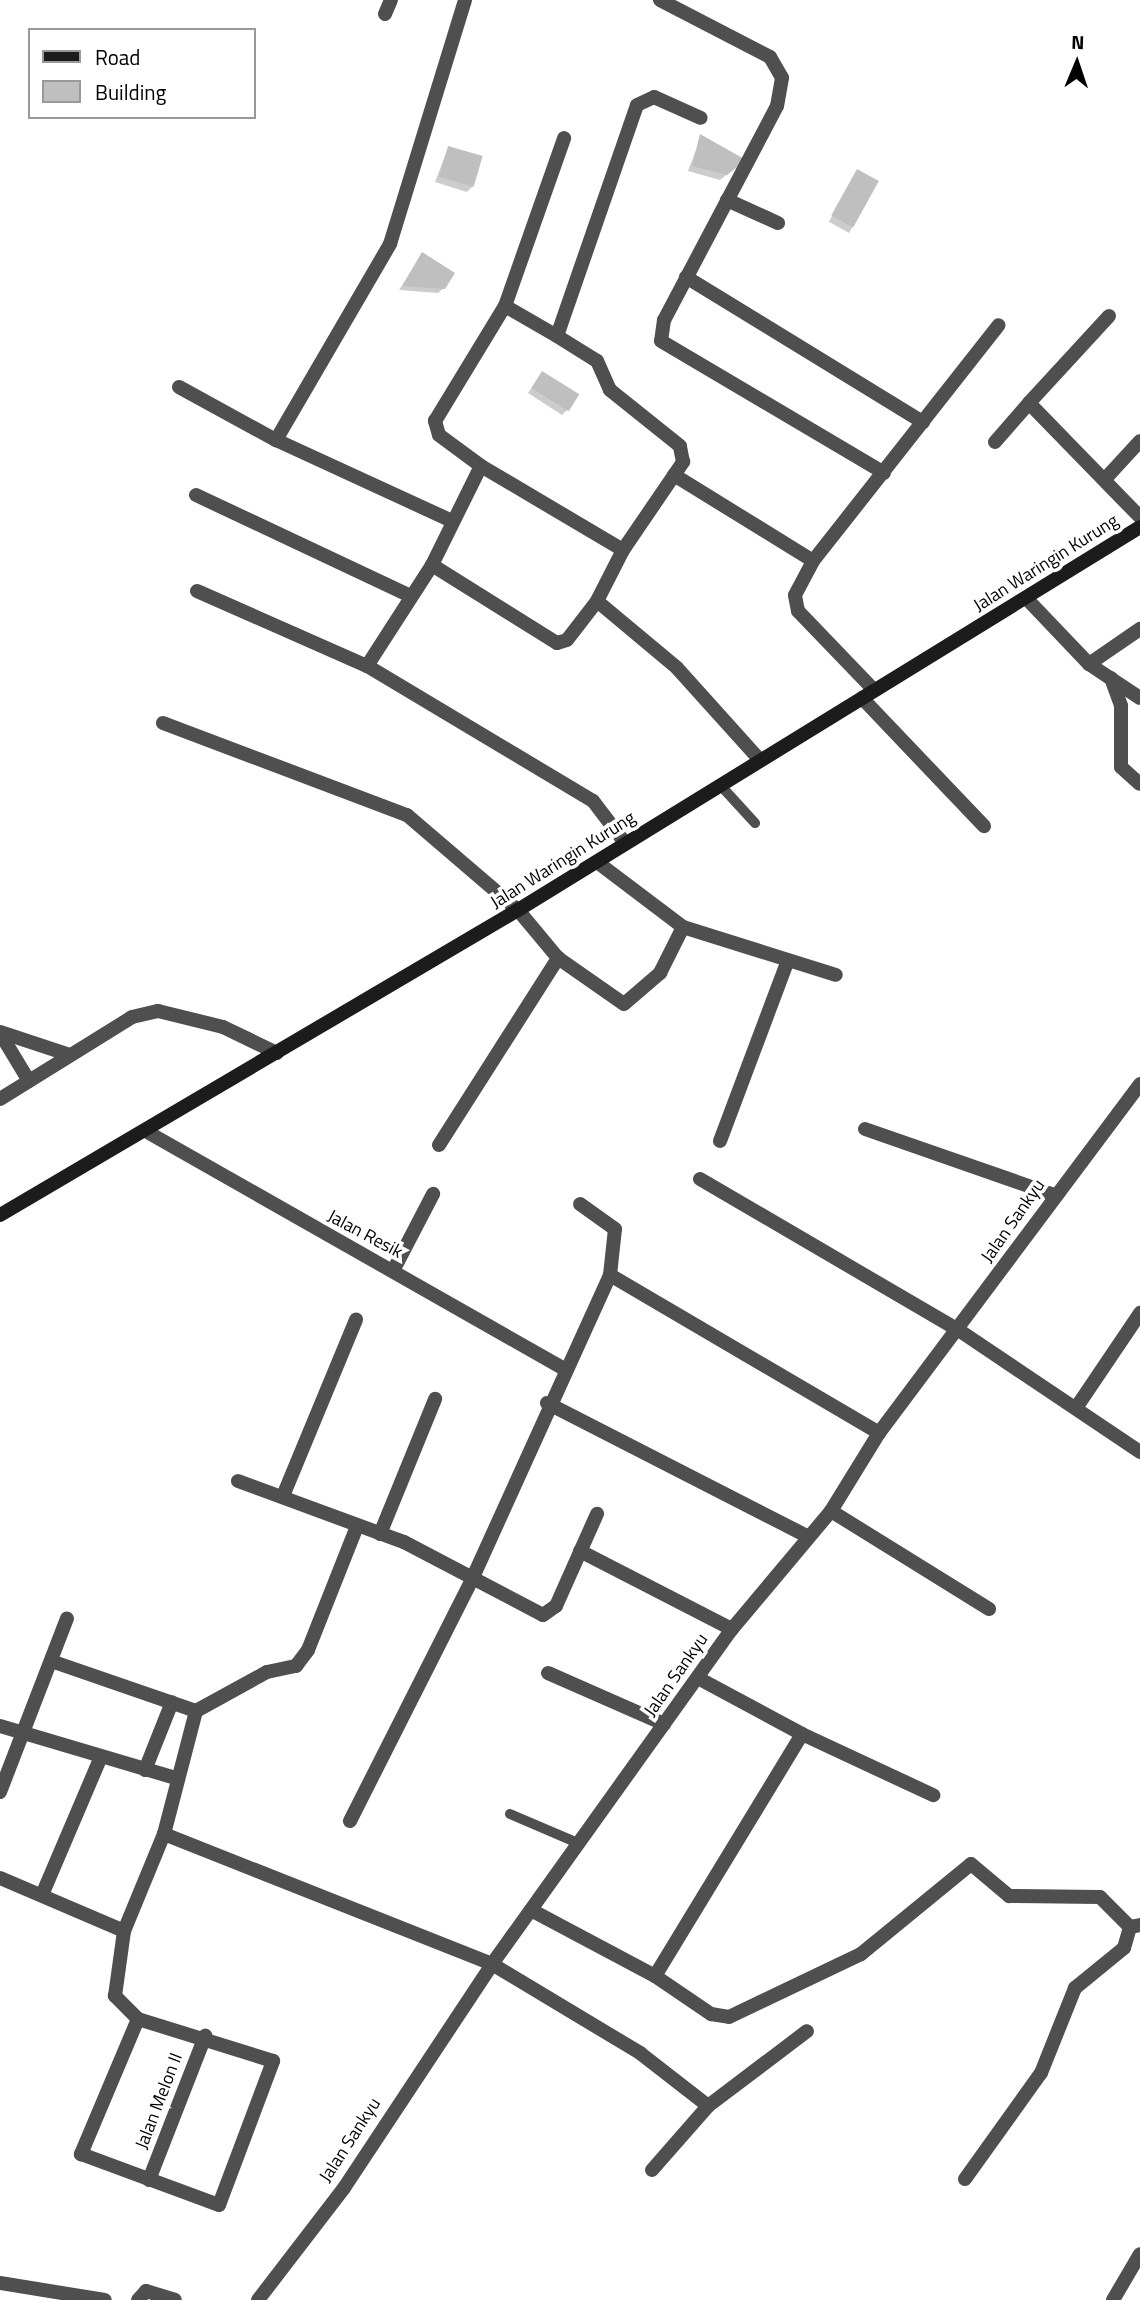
<!DOCTYPE html>
<style>
body{margin:0}
#map{position:relative;width:1140px;height:2300px;overflow:hidden;background:#fff;font-family:"Titillium Web",sans-serif}
div>[style]{position:absolute}
[style*='--x']{left:calc(var(--x)*1px);top:calc(var(--y)*1px);width:calc(var(--w)*1px);rotate:calc(var(--a)*1deg)}
.shadow>*{inset:0;background:#0003;transform-origin:0 0}
.building>*{inset:0;background:#bfbfbf;transform-origin:0 0}
.lane>*{height:10px;margin:-5px;padding:0 5px;transform-origin:5px;border-radius:5px;background:#4f4f4f}
.street>*{height:14px;margin:-7px;padding:0 7px;transform-origin:7px;border-radius:7px;background:#4f4f4f}
.secondary>*{height:14px;margin:-7px;padding:0 7px;transform-origin:7px;border-radius:7px;background:#1c1c1c}
span{translate:-50% -50%;white-space:nowrap;text-align:center;line-height:1.15;-webkit-text-stroke:7px #fff;paint-order:stroke}
.street-label{font-size:18px;color:#000}
.legend{position:absolute;left:28px;top:28px;width:228px;height:91px;box-sizing:border-box;background:#fff;border:2px solid #999;margin:0;padding:9px 12px;list-style:none;font-size:21px;color:#000}
.legend li{display:flex;align-items:center;gap:14px;height:35px}
.legend b{width:35px;border:2px solid #999}
.north{position:absolute;left:1042px;top:28px;width:70px;height:70px;-webkit-text-stroke:5px #fff;paint-order:stroke;rotate:2deg;font-size:19px;font-weight:700;line-height:28px;text-align:center;color:#000}
.north::after{content:'';display:block;margin:auto;width:24px;height:32px;background:#000;clip-path:polygon(50% 0,100% 100%,50% 72%,0 100%)}
</style>
<div id="map">
<div class="shadow">
<i style="clip-path:polygon(701px 137px,739px 165px,720px 180px,688px 171px)"></i>
<i style="clip-path:polygon(448px 148px,473px 186px,467px 192px,435px 182px)"></i>
<i style="left:857px;top:171px;width:23px;height:58px;rotate:29deg"></i>
<i style="clip-path:polygon(423px 255px,444px 288px,438px 293px,399px 290px)"></i>
<i style="clip-path:polygon(542px 373px,567px 410px,562px 415px,528px 393px)"></i>
</div>
<div class="building">
<i style="clip-path:polygon(700px 134px,746px 160px,727px 175px,692px 166px)"></i>
<i style="left:448px;top:146px;width:36px;height:32px;rotate:16deg"></i>
<i style="left:857px;top:169px;width:25px;height:53px;rotate:29deg"></i>
<i style="clip-path:polygon(422px 252px,455px 273px,445px 289px,402px 286px)"></i>
<i style="left:542px;top:371px;width:44px;height:20px;rotate:32deg"></i>
</div>
<div class="lane">
<i style="--x:722;--y:787;--w:49;--a:47.5"></i>
<i style="--x:510;--y:1814;--w:76;--a:23.2"></i>
</div>
<div class="street">
<i style="--x:660;--y:0;--w:124;--a:27.4"></i>
<i style="--x:770;--y:57;--w:24;--a:60"></i>
<i style="--x:782;--y:78;--w:28;--a:100"></i>
<i style="--x:777;--y:106;--w:242;--a:117.8"></i>
<i style="--x:664;--y:320;--w:21;--a:98"></i>
<i style="--x:661;--y:341;--w:259;--a:30.6"></i>
<i style="--x:385;--y:14;--w:15;--a:-67"></i>
<i style="--x:727;--y:200;--w:56;--a:24.3"></i>
<i style="--x:686;--y:277;--w:278;--a:31.5"></i>
<i style="--x:505;--y:306;--w:178;--a:-70.6"></i>
<i style="--x:1109;--y:316;--w:118;--a:132.6"></i>
<i style="--x:1029;--y:403;--w:159;--a:45.8"></i>
<i style="--x:179;--y:387;--w:111;--a:28.7"></i>
<i style="--x:276;--y:440;--w:194;--a:24.7"></i>
<i style="--x:276;--y:440;--w:227;--a:-59.8"></i>
<i style="--x:390;--y:244;--w:255;--a:-72.9"></i>
<i style="--x:995;--y:442;--w:52;--a:-48.9"></i>
<i style="--x:481;--y:466;--w:165;--a:30.6"></i>
<i style="--x:623;--y:550;--w:107;--a:-55.7"></i>
<i style="--x:683;--y:462;--w:16;--a:-101"></i>
<i style="--x:680;--y:446;--w:90;--a:-141.3"></i>
<i style="--x:610;--y:390;--w:32;--a:-114"></i>
<i style="--x:597;--y:361;--w:47;--a:-148"></i>
<i style="--x:674;--y:475;--w:163;--a:31.7"></i>
<i style="--x:1106;--y:478;--w:50;--a:-47.4"></i>
<i style="--x:196;--y:495;--w:238;--a:25.2"></i>
<i style="--x:432;--y:565;--w:147;--a:32"></i>
<i style="--x:557;--y:643;--w:10;--a:-17"></i>
<i style="--x:567;--y:640;--w:49;--a:-52.4"></i>
<i style="--x:597;--y:601;--w:57;--a:-63"></i>
<i style="--x:197;--y:591;--w:186;--a:23.8"></i>
<i style="--x:1027;--y:599;--w:90;--a:46.4"></i>
<i style="--x:1089;--y:664;--w:61;--a:33.7"></i>
<i style="--x:597;--y:601;--w:104;--a:39.9"></i>
<i style="--x:677;--y:668;--w:122;--a:48"></i>
<i style="--x:1089;--y:664;--w:62;--a:-34.5"></i>
<i style="--x:1111;--y:678;--w:30;--a:70"></i>
<i style="--x:1121;--y:706;--w:61;--a:90"></i>
<i style="--x:1121;--y:767;--w:25;--a:42"></i>
<i style="--x:873;--y:689;--w:108;--a:-133.9"></i>
<i style="--x:798;--y:611;--w:16;--a:-101"></i>
<i style="--x:795;--y:595;--w:38;--a:-62"></i>
<i style="--x:813;--y:561;--w:300;--a:-51.8"></i>
<i style="--x:862;--y:698;--w:177;--a:46.4"></i>
<i style="--x:163;--y:723;--w:261;--a:20.7"></i>
<i style="--x:407;--y:815;--w:146;--a:40.6"></i>
<i style="--x:518;--y:910;--w:62;--a:50.2"></i>
<i style="--x:558;--y:958;--w:80;--a:34.9"></i>
<i style="--x:624;--y:1004;--w:48;--a:-40.7"></i>
<i style="--x:660;--y:973;--w:51;--a:-63.4"></i>
<i style="--x:625;--y:843;--w:53;--a:-127.3"></i>
<i style="--x:593;--y:801;--w:263;--a:-149.1"></i>
<i style="--x:367;--y:666;--w:120;--a:-57.2"></i>
<i style="--x:432;--y:565;--w:110;--a:-63.7"></i>
<i style="--x:481;--y:466;--w:52;--a:-143.6"></i>
<i style="--x:439;--y:435;--w:15;--a:-106"></i>
<i style="--x:435;--y:421;--w:135;--a:-58.7"></i>
<i style="--x:505;--y:306;--w:60;--a:30"></i>
<i style="--x:557;--y:336;--w:244;--a:-70.9"></i>
<i style="--x:637;--y:105;--w:19;--a:-25"></i>
<i style="--x:654;--y:97;--w:51;--a:24.1"></i>
<i style="--x:597;--y:862;--w:108;--a:37.1"></i>
<i style="--x:683;--y:927;--w:160;--a:17.4"></i>
<i style="--x:0;--y:1032;--w:74;--a:18.2"></i>
<i style="--x:0;--y:1033;--w:56;--a:58.9"></i>
<i style="--x:0;--y:1099;--w:155;--a:-31.8"></i>
<i style="--x:132;--y:1017;--w:27;--a:-13"></i>
<i style="--x:158;--y:1011;--w:67;--a:13.8"></i>
<i style="--x:223;--y:1027;--w:60;--a:25.7"></i>
<i style="--x:865;--y:1129;--w:200;--a:19.2"></i>
<i style="--x:149;--y:1133;--w:477;--a:29.6"></i>
<i style="--x:720;--y:1141;--w:190;--a:-69.4"></i>
<i style="--x:439;--y:1145;--w:222;--a:-57.5"></i>
<i style="--x:700;--y:1179;--w:301;--a:30.3"></i>
<i style="--x:960;--y:1331;--w:217;--a:33.9"></i>
<i style="--x:393;--y:1271;--w:87;--a:-62.5"></i>
<i style="--x:610;--y:1275;--w:312;--a:30.4"></i>
<i style="--x:547;--y:1403;--w:294;--a:27.1"></i>
<i style="--x:1076;--y:1408;--w:115;--a:-56"></i>
<i style="--x:238;--y:1481;--w:177;--a:20.2"></i>
<i style="--x:404;--y:1542;--w:157;--a:27.7"></i>
<i style="--x:543;--y:1615;--w:16;--a:-35"></i>
<i style="--x:556;--y:1606;--w:101;--a:-66"></i>
<i style="--x:283;--y:1496;--w:191;--a:-67.5"></i>
<i style="--x:831;--y:1511;--w:186;--a:31.8"></i>
<i style="--x:380;--y:1534;--w:146;--a:-67.8"></i>
<i style="--x:580;--y:1551;--w:171;--a:27.2"></i>
<i style="--x:51;--y:1661;--w:153;--a:19"></i>
<i style="--x:196;--y:1711;--w:81;--a:-28.8"></i>
<i style="--x:267;--y:1672;--w:30;--a:-12"></i>
<i style="--x:296;--y:1666;--w:20;--a:-53"></i>
<i style="--x:308;--y:1650;--w:133;--a:-68.4"></i>
<i style="--x:548;--y:1673;--w:127;--a:23.7"></i>
<i style="--x:0;--y:1726;--w:184;--a:16.5"></i>
<i style="--x:802;--y:1734;--w:145;--a:25"></i>
<i style="--x:145;--y:1770;--w:73;--a:-68.3"></i>
<i style="--x:0;--y:1792;--w:186;--a:-68.9"></i>
<i style="--x:350;--y:1821;--w:275;--a:-63.2"></i>
<i style="--x:474;--y:1575;--w:329;--a:-65.6"></i>
<i style="--x:610;--y:1275;--w:46;--a:-83.8"></i>
<i style="--x:615;--y:1229;--w:43;--a:-144.5"></i>
<i style="--x:164;--y:1834;--w:353;--a:21.6"></i>
<i style="--x:492;--y:1964;--w:173;--a:31"></i>
<i style="--x:640;--y:2053;--w:86;--a:37.9"></i>
<i style="--x:708;--y:2106;--w:124;--a:-37.1"></i>
<i style="--x:0;--y:1878;--w:135;--a:23.1"></i>
<i style="--x:42;--y:1895;--w:150;--a:-66.9"></i>
<i style="--x:531;--y:1910;--w:140;--a:28"></i>
<i style="--x:655;--y:1976;--w:68;--a:34.2"></i>
<i style="--x:711;--y:2014;--w:18;--a:9"></i>
<i style="--x:729;--y:2017;--w:146;--a:-25.5"></i>
<i style="--x:861;--y:1954;--w:142;--a:-39.3"></i>
<i style="--x:971;--y:1864;--w:50;--a:40.1"></i>
<i style="--x:1009;--y:1896;--w:91;--a:0.6"></i>
<i style="--x:1100;--y:1897;--w:42;--a:45"></i>
<i style="--x:1130;--y:1927;--w:10;--a:-11"></i>
<i style="--x:655;--y:1976;--w:283;--a:-58.7"></i>
<i style="--x:802;--y:1734;--w:118;--a:-151.7"></i>
<i style="--x:138;--y:2019;--w:147;--a:112.9"></i>
<i style="--x:81;--y:2154;--w:147;--a:20.3"></i>
<i style="--x:219;--y:2205;--w:154;--a:-69.4"></i>
<i style="--x:273;--y:2061;--w:141;--a:-162.7"></i>
<i style="--x:138;--y:2019;--w:33;--a:-135"></i>
<i style="--x:115;--y:1996;--w:66;--a:-82.1"></i>
<i style="--x:124;--y:1931;--w:105;--a:-67.6"></i>
<i style="--x:164;--y:1834;--w:127;--a:-75.4"></i>
<i style="--x:652;--y:2170;--w:85;--a:-48.8"></i>
<i style="--x:965;--y:2179;--w:130;--a:-54.4"></i>
<i style="--x:1041;--y:2073;--w:92;--a:-68.2"></i>
<i style="--x:1075;--y:1988;--w:63;--a:-39.2"></i>
<i style="--x:1124;--y:1948;--w:22;--a:-74"></i>
<i style="--x:149;--y:2180;--w:155;--a:-68.7"></i>
<i style="--x:0;--y:2283;--w:106;--a:9.2"></i>
<i style="--x:138;--y:2300;--w:12;--a:-48"></i>
<i style="--x:146;--y:2291;--w:30;--a:17"></i>
<i style="--x:258;--y:2300;--w:141;--a:-52.5"></i>
<i style="--x:344;--y:2188;--w:268;--a:-56.5"></i>
<i style="--x:492;--y:1964;--w:412;--a:-54.4"></i>
<i style="--x:732;--y:1629;--w:154;--a:-50"></i>
<i style="--x:831;--y:1511;--w:92;--a:-58.4"></i>
<i style="--x:879;--y:1433;--w:436;--a:-53.2"></i>
<i style="--x:1113;--y:2300;--w:53;--a:-59.6"></i>
</div>
<div class="secondary">
<i style="--x:0;--y:1215;--w:601;--a:-30.49"></i>
<i style="--x:518;--y:910;--w:730;--a:-31.62"></i>
</div>
<div class="street-label">
<span style="left:1046px;top:563px;rotate:-32deg">Jalan Waringin Kurung</span>
<span style="left:563px;top:860px;rotate:-32deg">Jalan Waringin Kurung</span>
<span style="left:1013px;top:1221px;rotate:-55deg">Jalan Sankyu</span>
<span style="left:365px;top:1234px;rotate:28deg">Jalan Resik</span>
<span style="left:676px;top:1675px;rotate:-55deg">Jalan Sankyu</span>
<span style="left:159px;top:2101px;rotate:-69deg">Jalan Melon II</span>
<span style="left:350px;top:2140px;rotate:-57deg">Jalan Sankyu</span>
</div>
<ul class="legend">
<li><b style="height:9px;background:#1c1c1c"></b>Road</li>
<li><b style="height:19px;background:#bfbfbf"></b>Building</li>
</ul>
<div class="north">N</div>
</div>
